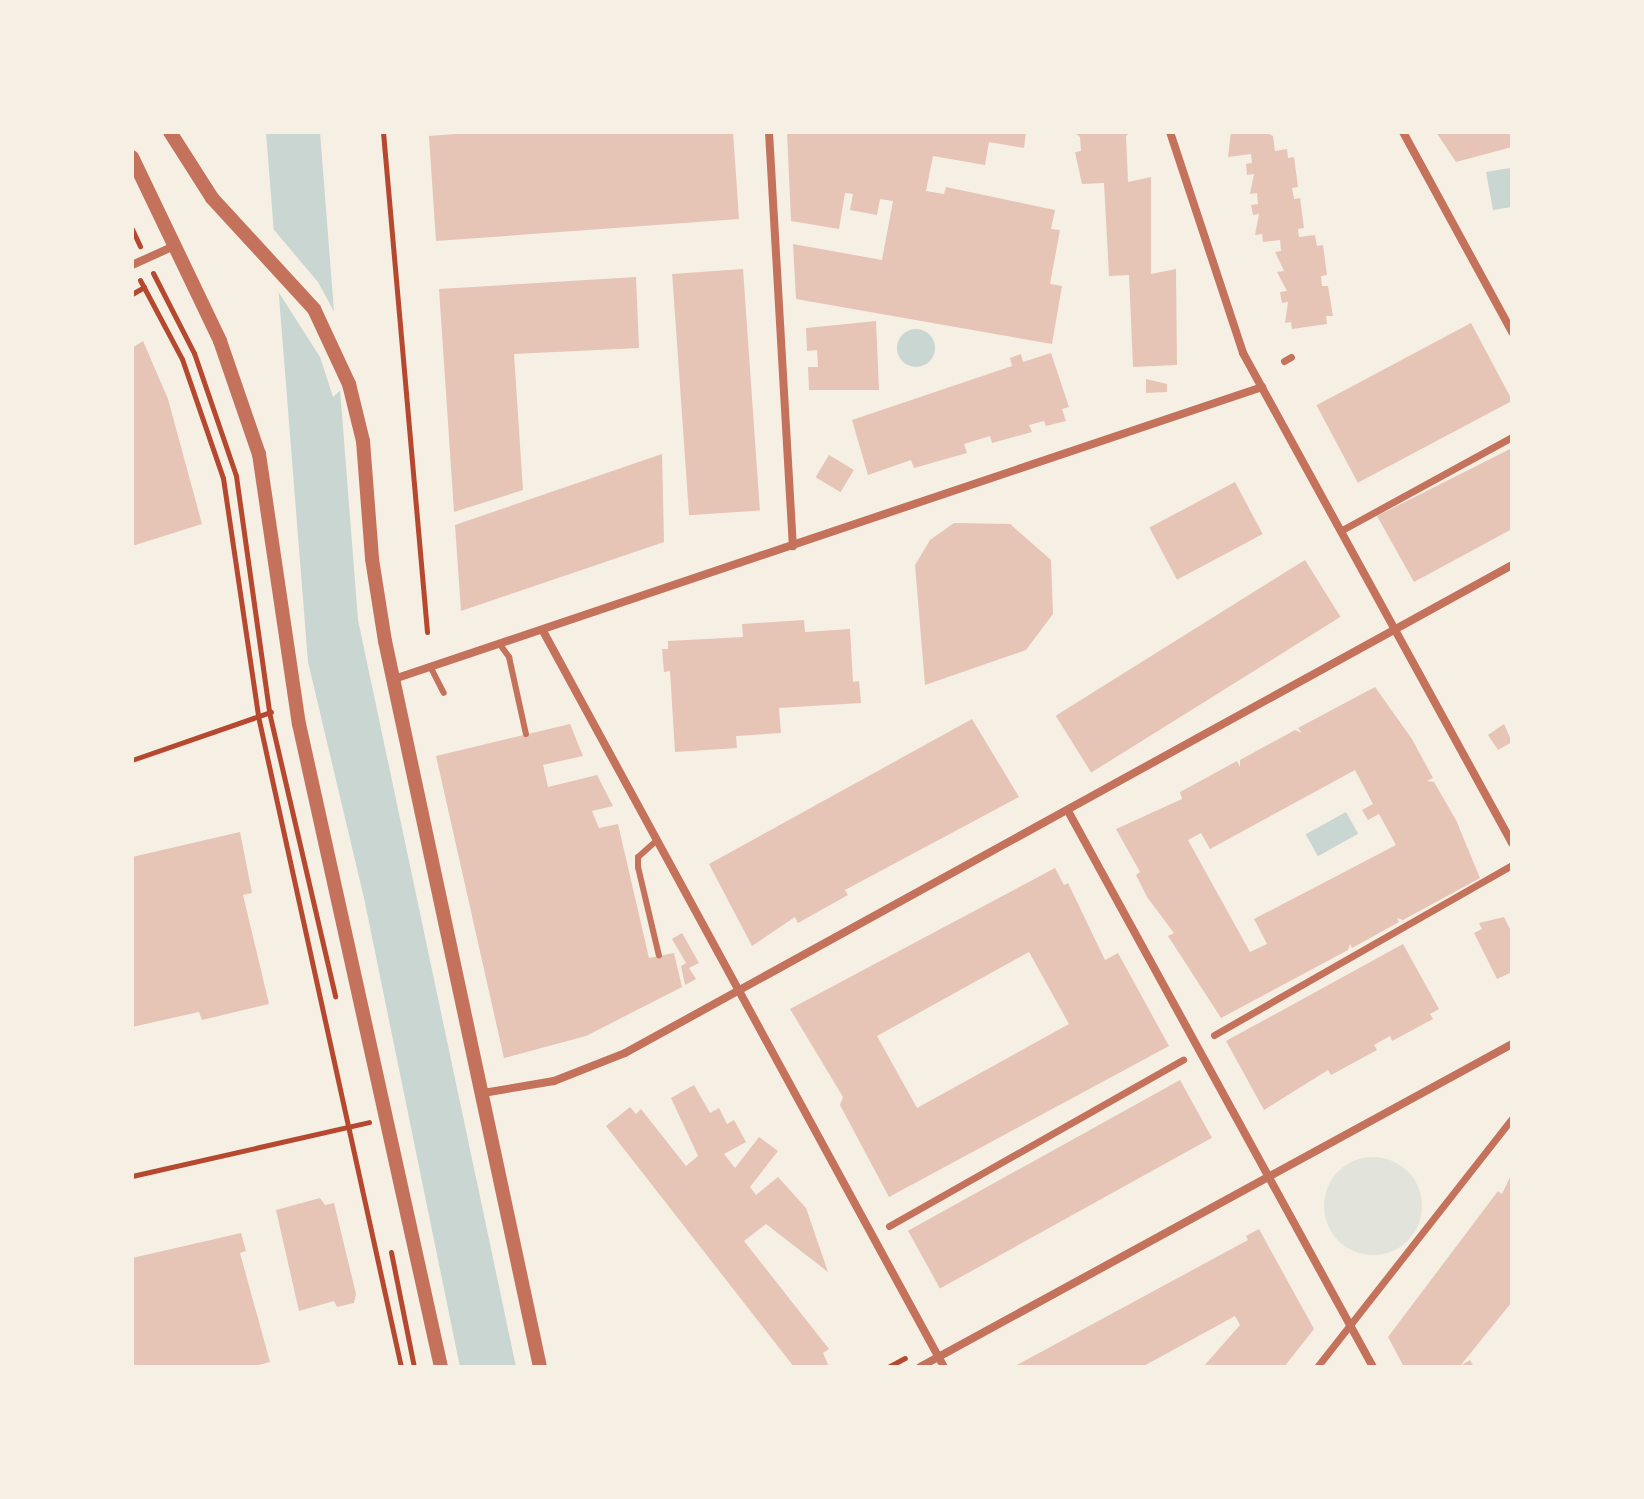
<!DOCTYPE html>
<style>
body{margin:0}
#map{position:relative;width:1644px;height:1499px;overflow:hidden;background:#f6efe4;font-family:Inter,sans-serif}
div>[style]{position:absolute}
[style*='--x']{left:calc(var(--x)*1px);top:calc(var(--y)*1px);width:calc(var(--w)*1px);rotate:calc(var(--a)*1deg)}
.green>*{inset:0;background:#e2e4dc}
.round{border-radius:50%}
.water>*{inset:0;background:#c9d6d2;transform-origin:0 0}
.pier>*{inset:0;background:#f6efe4}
.building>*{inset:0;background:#e6c5b7;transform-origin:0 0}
.path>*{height:5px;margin:-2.5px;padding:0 2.5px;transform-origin:2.5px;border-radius:2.5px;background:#b5482f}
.service>*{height:6px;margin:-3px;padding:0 3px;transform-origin:3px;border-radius:3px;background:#c5725c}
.pedestrian>*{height:7px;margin:-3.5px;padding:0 3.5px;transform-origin:3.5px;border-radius:3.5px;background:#c5725c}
.minor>*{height:8px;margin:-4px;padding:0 4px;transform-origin:4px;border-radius:4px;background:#c5725c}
.tertiary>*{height:14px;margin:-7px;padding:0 7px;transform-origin:7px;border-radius:7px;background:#c5725c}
span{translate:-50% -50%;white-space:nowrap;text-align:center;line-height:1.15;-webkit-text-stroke:8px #f6efe4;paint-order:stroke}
.frame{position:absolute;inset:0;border:134px solid #f6efe4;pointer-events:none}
</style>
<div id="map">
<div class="green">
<i class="round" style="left:1324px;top:1157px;width:98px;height:98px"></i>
</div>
<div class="water">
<i style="clip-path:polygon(266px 132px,320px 132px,358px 620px,516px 1367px,460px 1367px,364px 898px,308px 662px)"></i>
<i style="clip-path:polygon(1510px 168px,1512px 207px,1493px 210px,1486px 172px)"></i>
<i class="round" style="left:897px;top:329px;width:38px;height:38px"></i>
<i style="left:1346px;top:812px;width:25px;height:46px;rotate:61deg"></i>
</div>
<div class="pier">
<i style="clip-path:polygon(269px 224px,318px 282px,336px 315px,341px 390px,333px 397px,320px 357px,274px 285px)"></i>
</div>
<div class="building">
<i style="clip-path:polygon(481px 132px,733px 132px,739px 219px,436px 241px,429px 136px)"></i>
<i style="clip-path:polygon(787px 132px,1026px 132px,1024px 148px,989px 142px,985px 165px,933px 156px,926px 191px,944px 194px,946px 187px,1055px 210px,1051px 229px,1060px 230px,1050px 284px,1062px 286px,1052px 344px,796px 299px,793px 244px,882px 260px,893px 201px,880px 199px,877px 215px,850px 210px,853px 194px,845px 193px,839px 229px,791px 221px)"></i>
<i style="clip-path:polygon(1074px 132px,1131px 132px,1126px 136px,1128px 182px,1151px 177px,1151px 274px,1176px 269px,1177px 365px,1133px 367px,1129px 275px,1109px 276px,1104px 183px,1082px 184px,1075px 152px,1081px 151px,1080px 137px)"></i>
<i style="clip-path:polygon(1231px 132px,1266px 132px,1273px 136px,1275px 151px,1287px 149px,1288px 158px,1294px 157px,1298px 187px,1292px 188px,1294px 199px,1300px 198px,1304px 228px,1298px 229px,1299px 237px,1315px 235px,1317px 246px,1323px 245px,1327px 275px,1321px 276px,1322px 286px,1328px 286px,1333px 316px,1326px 316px,1327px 324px,1292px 329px,1291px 322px,1285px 323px,1288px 302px,1282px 303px,1280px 292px,1287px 291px,1277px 272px,1284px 271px,1275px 252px,1281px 251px,1280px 240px,1263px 242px,1262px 234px,1255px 235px,1259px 214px,1253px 215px,1251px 205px,1258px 204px,1257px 193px,1250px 194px,1254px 174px,1247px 175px,1246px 164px,1252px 163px,1251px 154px,1228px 157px)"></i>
<i style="clip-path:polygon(1436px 132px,1512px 132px,1512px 147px,1456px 162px)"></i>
<i style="left:743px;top:269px;width:242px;height:71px;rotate:86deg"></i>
<i style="clip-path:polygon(636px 277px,639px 348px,514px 354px,523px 490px,454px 512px,439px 289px)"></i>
<i style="clip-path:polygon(876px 321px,879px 390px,809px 390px,808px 367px,818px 367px,817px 350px,807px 351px,806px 328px)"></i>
<i style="left:1471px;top:323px;width:88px;height:175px;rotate:62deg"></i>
<i style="clip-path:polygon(143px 341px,168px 399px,202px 524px,132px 546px,132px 348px)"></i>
<i style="clip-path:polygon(1051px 353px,1069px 407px,1062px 409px,1066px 421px,1046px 426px,1044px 421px,1029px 425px,1032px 432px,992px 443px,990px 436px,964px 444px,967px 453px,914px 468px,911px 460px,868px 475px,852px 420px,1012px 366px,1010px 358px,1021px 354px,1023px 362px)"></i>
<i style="clip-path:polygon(1146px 379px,1167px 384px,1167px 392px,1146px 393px)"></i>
<i style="clip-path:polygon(1512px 448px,1512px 529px,1414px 582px,1377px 516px)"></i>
<i style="clip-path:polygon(662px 454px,664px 542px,461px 611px,455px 525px)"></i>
<i style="left:829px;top:455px;width:29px;height:26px;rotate:31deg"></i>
<i style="left:1235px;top:482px;width:59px;height:97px;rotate:62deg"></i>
<i style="clip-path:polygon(954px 523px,1010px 524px,1051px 560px,1053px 614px,1026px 650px,925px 685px,915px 565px,930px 540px)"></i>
<i style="left:1305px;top:560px;width:67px;height:294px;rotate:58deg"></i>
<i style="clip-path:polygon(804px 620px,805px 632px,850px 629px,853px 682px,859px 681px,861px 703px,779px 708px,781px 733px,736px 736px,737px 748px,675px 752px,670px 671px,664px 672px,662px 649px,668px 649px,668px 641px,743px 637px,742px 624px)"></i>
<i style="clip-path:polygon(evenodd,1375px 687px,1412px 739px,1433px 778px,1427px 781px,1434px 782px,1456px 820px,1480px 878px,1403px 920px,1397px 918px,1399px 922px,1352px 948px,1350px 944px,1348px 950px,1221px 1018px,1168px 936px,1174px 933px,1147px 897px,1136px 875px,1140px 872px,1116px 829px,1182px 799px,1180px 792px,1237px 761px,1240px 767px,1240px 760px,1295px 730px,1302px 733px,1298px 728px,1375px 687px,1355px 770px,1373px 804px,1362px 810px,1368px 820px,1379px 814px,1396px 845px,1254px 919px,1267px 944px,1250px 952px,1188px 840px,1201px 833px,1210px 849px,1355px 770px)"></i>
<i style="clip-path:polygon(972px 719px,1019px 797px,845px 890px,848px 895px,798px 923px,795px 917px,752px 946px,709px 864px)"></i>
<i style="clip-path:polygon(570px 724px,583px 756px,543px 765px,548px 787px,597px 775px,613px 806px,592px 811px,599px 828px,618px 824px,649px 958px,674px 953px,682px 987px,586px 1036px,504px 1058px,436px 756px)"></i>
<i style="clip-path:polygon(1504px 724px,1512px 742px,1498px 750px,1488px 735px)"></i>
<i style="clip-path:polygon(240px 832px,252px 893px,243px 895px,269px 1004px,202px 1020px,199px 1012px,132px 1027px,132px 857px)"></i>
<i style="clip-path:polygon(evenodd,1055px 868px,1064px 885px,1068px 883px,1105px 960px,1118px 953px,1169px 1046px,889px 1197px,840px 1105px,843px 1097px,790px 1009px,1055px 868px,1029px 952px,1069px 1024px,917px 1108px,877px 1036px,1029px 952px)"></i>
<i style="clip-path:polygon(1504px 917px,1512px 933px,1512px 972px,1497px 979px,1474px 933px,1482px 929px,1479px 923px)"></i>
<i style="clip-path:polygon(682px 933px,699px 963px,689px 968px,696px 979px,685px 985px,681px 966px,686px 963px,672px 939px)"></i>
<i style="clip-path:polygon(1403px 944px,1439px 1009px,1430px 1014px,1433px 1019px,1392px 1041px,1390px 1036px,1374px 1045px,1377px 1050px,1331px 1075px,1328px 1070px,1264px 1110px,1226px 1041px)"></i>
<i style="left:1180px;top:1080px;width:66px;height:311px;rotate:61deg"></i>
<i style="clip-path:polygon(694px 1085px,710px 1113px,719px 1108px,727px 1124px,734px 1120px,746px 1142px,724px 1154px,735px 1168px,759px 1137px,778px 1151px,750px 1187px,756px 1195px,778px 1177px,806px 1208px,828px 1272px,766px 1224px,744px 1241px,829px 1349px,823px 1353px,829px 1367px,794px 1367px,606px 1126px,630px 1107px,636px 1114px,641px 1109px,686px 1166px,698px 1156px,671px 1098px)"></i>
<i style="clip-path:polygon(1512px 1173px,1512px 1302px,1460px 1366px,1470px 1360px,1474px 1367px,1404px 1367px,1388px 1337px,1498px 1191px,1502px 1194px)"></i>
<i style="clip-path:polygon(320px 1198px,325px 1205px,334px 1203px,356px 1294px,354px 1303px,337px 1307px,334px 1301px,299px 1311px,276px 1210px)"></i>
<i style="clip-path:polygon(1259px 1229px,1314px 1329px,1284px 1367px,1203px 1367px,1240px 1325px,1235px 1316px,1142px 1367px,1013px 1367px,1248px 1240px,1246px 1236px)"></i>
<i style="clip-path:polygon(241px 1233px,246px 1251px,240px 1253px,270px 1362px,251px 1367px,132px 1367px,132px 1258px)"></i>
</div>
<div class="path">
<i style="--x:383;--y:132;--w:502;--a:84.97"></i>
<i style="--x:132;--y:229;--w:19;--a:65"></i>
<i style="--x:153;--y:273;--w:90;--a:62.9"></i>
<i style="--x:194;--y:353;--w:130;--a:71.1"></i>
<i style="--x:236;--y:476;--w:238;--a:82"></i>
<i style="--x:269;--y:712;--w:292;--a:76.9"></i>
<i style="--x:140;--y:280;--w:89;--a:62"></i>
<i style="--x:182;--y:359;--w:126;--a:71"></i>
<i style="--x:223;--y:478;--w:241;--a:81.6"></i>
<i style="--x:258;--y:716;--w:667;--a:77.61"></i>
<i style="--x:132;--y:294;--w:14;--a:-30"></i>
<i style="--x:132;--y:760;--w:147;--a:-19.1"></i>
<i style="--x:132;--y:1176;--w:243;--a:-12.8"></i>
<i style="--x:391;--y:1252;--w:117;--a:78.7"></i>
<i style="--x:888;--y:1367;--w:19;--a:-28"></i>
</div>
<div class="service">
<i style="--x:501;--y:646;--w:14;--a:54"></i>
<i style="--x:509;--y:657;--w:79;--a:77.6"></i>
<i style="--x:431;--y:668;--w:28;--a:63"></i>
<i style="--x:656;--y:841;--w:24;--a:138"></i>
<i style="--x:638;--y:857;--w:10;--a:90"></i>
<i style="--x:638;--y:867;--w:91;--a:76.7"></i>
</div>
<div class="pedestrian">
<i style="--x:1284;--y:361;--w:8;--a:-30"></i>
<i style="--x:1342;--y:530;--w:194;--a:-28.7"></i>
<i style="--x:1214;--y:1035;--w:343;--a:-29.7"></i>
<i style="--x:889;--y:1226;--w:338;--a:-29.5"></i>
<i style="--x:1317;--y:1367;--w:316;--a:-51.9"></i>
</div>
<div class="minor">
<i style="--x:769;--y:132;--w:415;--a:86.7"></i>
<i style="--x:1170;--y:132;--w:233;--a:71.7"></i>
<i style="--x:1243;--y:353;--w:559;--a:61.23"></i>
<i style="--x:1403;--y:132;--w:228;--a:61.4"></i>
<i style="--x:132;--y:265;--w:44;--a:-24.2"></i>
<i style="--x:543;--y:631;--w:838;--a:61.42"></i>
<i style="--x:394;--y:679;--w:916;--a:-18.59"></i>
<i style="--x:1068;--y:811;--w:634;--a:61.25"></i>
<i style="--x:483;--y:1093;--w:72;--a:-9.6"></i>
<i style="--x:554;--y:1081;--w:76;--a:-21.5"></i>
<i style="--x:625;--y:1053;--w:1012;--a:-28.82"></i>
<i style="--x:920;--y:1367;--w:674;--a:-28.62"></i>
</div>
<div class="tertiary">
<i style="--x:170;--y:132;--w:78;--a:57.5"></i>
<i style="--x:212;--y:198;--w:151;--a:47.4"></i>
<i style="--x:314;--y:309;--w:83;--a:65"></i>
<i style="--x:349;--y:384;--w:59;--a:76.2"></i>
<i style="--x:363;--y:441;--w:118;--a:85.6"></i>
<i style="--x:372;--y:559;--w:83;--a:81"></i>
<i style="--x:385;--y:641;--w:742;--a:77.95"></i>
<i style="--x:132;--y:157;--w:204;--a:64.4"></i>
<i style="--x:220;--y:341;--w:120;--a:71"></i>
<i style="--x:259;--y:454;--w:273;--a:81.6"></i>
<i style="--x:299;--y:724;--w:658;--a:77.55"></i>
</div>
<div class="frame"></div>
</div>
